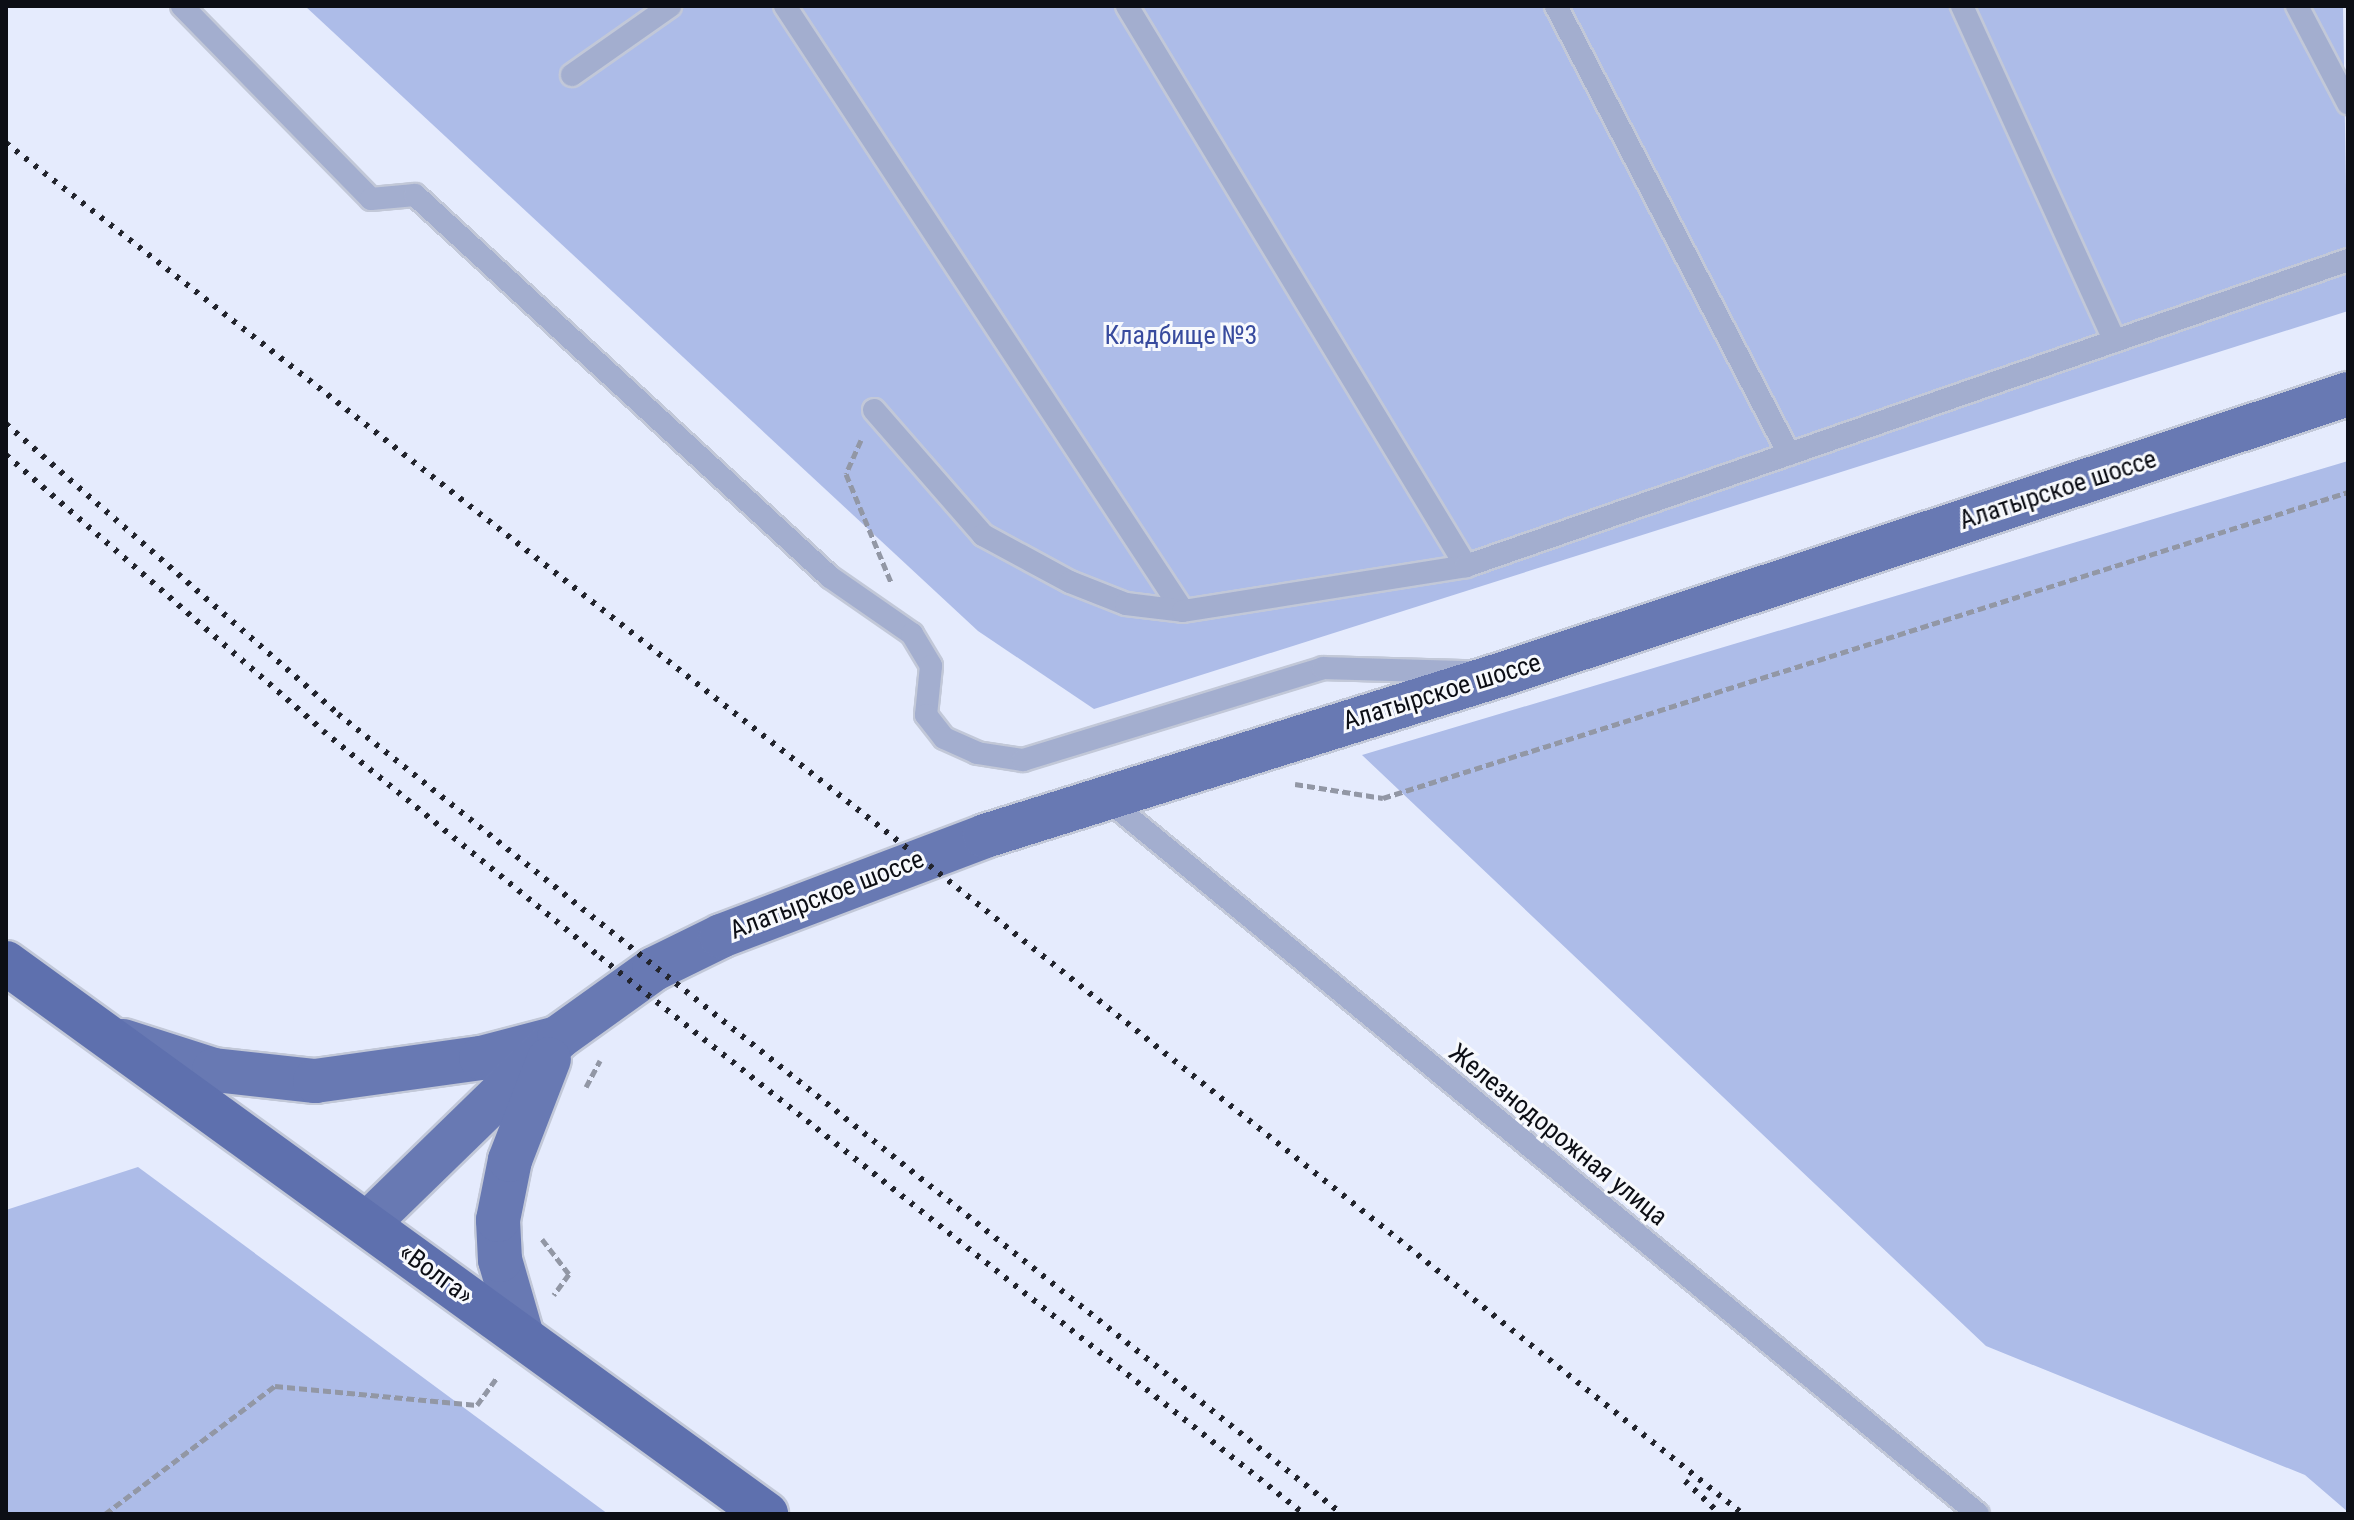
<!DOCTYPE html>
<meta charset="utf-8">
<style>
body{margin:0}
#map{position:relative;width:2354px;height:1520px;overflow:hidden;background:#e5ebfd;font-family:"Roboto Condensed",sans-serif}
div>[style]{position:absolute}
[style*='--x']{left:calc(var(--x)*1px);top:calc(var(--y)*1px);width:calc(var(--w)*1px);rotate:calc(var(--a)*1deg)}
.green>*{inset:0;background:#adbce8}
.path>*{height:5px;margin-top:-2.5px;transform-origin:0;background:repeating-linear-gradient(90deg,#9297a5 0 8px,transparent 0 12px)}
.roads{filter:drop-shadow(2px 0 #c2c8d8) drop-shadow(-2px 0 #c2c8d8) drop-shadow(0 2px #c2c8d8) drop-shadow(0 -2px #c2c8d8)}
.service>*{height:22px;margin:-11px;padding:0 11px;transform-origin:11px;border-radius:11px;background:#a3aecf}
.primary>*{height:44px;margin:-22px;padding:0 22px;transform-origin:22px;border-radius:22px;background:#6879b3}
.trunk>*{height:44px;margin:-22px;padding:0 22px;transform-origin:22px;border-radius:22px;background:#5e70ae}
.rail>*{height:6px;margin-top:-3px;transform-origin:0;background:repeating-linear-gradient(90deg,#22242d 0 4px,transparent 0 12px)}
span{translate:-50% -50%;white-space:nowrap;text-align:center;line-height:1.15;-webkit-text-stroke:6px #f7f9fd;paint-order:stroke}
.park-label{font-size:26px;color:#384b9e}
.street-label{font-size:26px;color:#0c0e15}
.frame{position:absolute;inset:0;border:8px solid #0c0e15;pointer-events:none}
</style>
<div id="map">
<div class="green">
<i style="clip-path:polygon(305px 6px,2343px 6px,2348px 311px,1094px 709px,978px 631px)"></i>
<i style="clip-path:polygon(2348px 461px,2348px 1512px,2305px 1475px,1986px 1346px,1362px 755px)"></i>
<i style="clip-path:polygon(138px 1167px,608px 1514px,6px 1514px,6px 1210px)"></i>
</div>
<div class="path">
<i style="--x:861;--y:440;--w:37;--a:114"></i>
<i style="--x:846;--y:474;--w:117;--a:67.4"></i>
<i style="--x:1295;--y:784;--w:89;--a:9"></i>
<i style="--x:1383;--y:798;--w:1012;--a:-17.59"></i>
<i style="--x:586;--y:1087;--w:30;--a:-62"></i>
<i style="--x:542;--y:1239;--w:44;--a:52.4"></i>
<i style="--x:569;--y:1274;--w:26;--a:126"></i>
<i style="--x:105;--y:1514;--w:213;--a:-37"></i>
<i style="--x:275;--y:1386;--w:203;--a:5.4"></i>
<i style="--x:477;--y:1405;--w:34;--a:-54"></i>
</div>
<div class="roads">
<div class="service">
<i style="--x:182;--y:6;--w:270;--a:45.6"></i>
<i style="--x:371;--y:199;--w:44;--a:-5.2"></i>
<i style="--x:415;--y:195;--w:564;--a:42.63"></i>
<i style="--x:830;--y:577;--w:100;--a:34.8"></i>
<i style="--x:912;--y:634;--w:37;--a:59"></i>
<i style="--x:931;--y:666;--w:49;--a:95.8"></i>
<i style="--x:926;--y:715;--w:29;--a:52"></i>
<i style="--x:944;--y:738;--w:36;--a:24"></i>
<i style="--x:977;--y:753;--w:47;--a:8.7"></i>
<i style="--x:1023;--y:760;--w:314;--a:-17"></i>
<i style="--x:1323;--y:668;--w:146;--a:1.6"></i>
<i style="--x:785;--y:6;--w:724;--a:56.66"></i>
<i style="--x:1127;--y:6;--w:655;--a:58.81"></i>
<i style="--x:1556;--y:6;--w:505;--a:62.52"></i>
<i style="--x:1962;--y:6;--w:368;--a:65.5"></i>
<i style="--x:2297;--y:6;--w:110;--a:62.3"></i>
<i style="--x:572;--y:75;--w:120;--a:-35.1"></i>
<i style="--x:874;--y:410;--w:166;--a:48.9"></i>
<i style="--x:983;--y:535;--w:99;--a:28.4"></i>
<i style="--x:1070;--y:582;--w:60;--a:21.4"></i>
<i style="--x:1126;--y:604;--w:57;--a:7"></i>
<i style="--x:1183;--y:611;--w:287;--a:-9"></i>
<i style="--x:1466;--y:566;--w:934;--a:-19.13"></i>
<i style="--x:1104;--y:797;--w:1130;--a:39.36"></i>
</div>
<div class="primary">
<i style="--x:123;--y:1041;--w:96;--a:17.7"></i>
<i style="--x:214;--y:1070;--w:102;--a:6.2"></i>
<i style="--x:315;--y:1081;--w:168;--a:-7.9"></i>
<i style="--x:481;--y:1058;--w:79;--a:-14.7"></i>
<i style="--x:367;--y:1224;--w:268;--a:-44.2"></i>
<i style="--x:559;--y:1037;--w:117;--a:-35.6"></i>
<i style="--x:654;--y:969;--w:75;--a:-26.2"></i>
<i style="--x:721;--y:936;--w:282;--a:-20.7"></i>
<i style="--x:985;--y:836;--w:546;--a:-17.37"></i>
<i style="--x:1506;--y:673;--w:887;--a:-18.33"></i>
<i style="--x:522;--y:1336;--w:79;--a:-106.1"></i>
<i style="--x:500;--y:1260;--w:40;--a:-92.9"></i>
<i style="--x:498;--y:1220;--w:61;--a:-78.7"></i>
<i style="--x:510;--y:1160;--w:108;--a:-68.9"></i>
</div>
<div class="trunk">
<i style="--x:6;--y:963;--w:939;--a:35.94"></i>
</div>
</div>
<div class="rail">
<i style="--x:6;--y:143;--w:1160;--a:38.04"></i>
<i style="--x:920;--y:858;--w:1052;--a:38.56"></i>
<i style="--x:6;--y:424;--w:441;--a:41.1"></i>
<i style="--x:338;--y:714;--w:1284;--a:38.55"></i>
<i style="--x:6;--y:455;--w:420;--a:41"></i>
<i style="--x:323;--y:731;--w:357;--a:39.2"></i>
<i style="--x:600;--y:957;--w:898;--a:38.35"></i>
<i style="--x:1685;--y:1481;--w:48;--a:43.3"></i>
</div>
<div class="park-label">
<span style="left:1181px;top:336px">Кладбище №3</span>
</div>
<div class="street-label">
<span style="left:2058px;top:490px;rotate:-18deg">Алатырское шоссе</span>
<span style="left:1442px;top:692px;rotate:-17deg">Алатырское шоссе</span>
<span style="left:827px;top:895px;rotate:-21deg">Алатырское шоссе</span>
<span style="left:1558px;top:1135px;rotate:39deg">Железнодорожная улица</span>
<span style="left:436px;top:1274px;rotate:36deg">«Волга»</span>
</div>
<div class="frame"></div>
</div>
